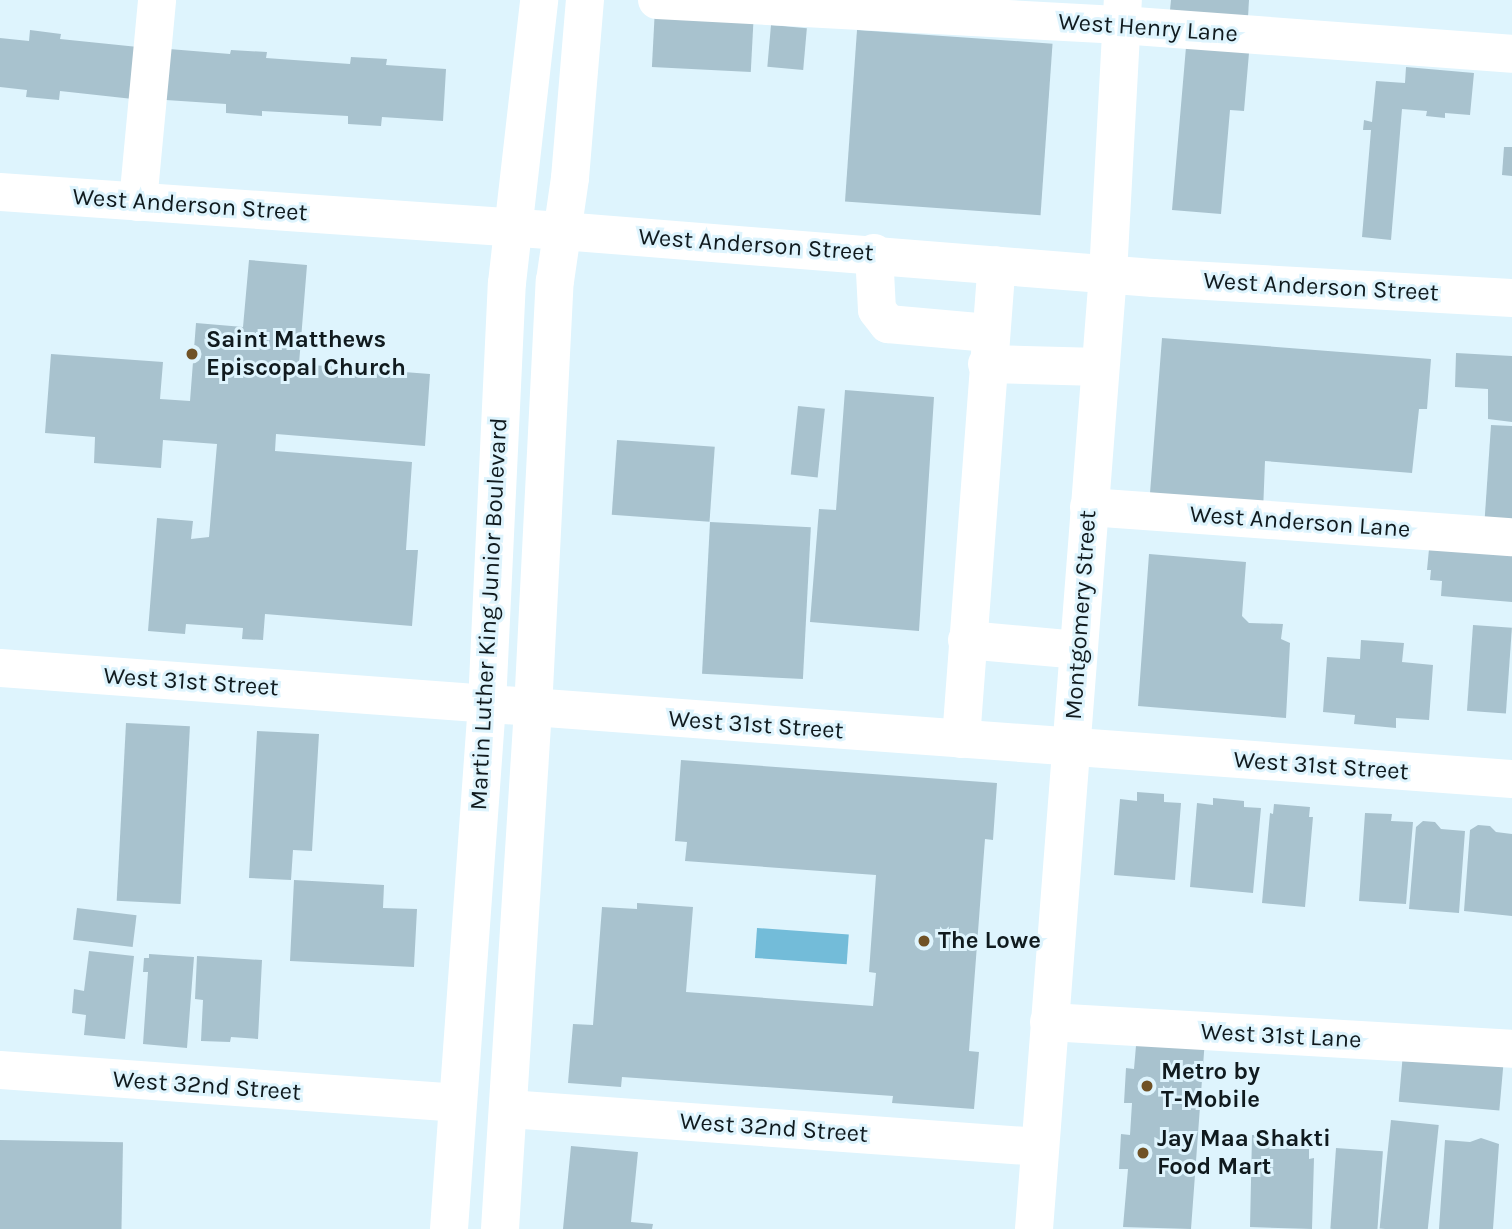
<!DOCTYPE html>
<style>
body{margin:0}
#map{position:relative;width:1512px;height:1229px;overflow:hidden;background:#def4fd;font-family:Karla,sans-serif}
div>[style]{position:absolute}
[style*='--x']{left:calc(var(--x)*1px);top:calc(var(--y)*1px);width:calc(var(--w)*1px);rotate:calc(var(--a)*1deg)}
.water>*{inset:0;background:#73bcd9;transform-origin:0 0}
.building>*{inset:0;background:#a8c2ce;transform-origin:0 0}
.minor>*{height:38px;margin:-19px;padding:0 19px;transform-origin:19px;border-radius:19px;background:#fff}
.major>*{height:38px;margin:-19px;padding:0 19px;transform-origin:19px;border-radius:19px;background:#fff}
.dots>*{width:19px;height:19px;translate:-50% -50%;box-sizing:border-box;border:4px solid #def4fd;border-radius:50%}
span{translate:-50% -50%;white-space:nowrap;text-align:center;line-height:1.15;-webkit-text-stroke:6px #def4fd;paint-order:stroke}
.street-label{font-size:24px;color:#101a1e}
.poi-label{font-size:24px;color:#101a1e;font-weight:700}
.left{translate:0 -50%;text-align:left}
</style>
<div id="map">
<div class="water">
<i style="left:757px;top:928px;width:92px;height:30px;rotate:4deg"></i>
</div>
<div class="building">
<i style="clip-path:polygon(1171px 0,1249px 0,1248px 17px,1170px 10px)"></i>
<i style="left:655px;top:8px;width:99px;height:59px;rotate:3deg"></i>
<i style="left:771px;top:25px;width:36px;height:42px;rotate:5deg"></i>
<i style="clip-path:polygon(30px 30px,61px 34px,60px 39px,138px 47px,133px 99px,60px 91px,59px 100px,26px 97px,27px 90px,0 87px,0 38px,29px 41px)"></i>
<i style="left:857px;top:30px;width:196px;height:172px;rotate:4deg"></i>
<i style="clip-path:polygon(1186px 47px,1249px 53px,1244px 111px,1230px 110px,1221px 214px,1172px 210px)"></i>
<i style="clip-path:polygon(169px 49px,230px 54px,231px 50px,267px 52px,266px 58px,350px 64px,351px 57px,387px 59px,386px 65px,446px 69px,443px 121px,382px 117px,381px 126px,348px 124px,348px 116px,262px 111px,262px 116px,226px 113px,226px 104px,166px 100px)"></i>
<i style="clip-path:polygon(1406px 67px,1474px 73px,1470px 115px,1445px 113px,1445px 118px,1426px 116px,1427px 111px,1402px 109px,1391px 240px,1362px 237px,1371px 130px,1363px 130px,1364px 120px,1372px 122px,1376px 81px,1405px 83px)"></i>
<i style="clip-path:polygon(1504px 147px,1512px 147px,1512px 176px,1502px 175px)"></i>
<i style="clip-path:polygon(249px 260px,307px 265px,299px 364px,430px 374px,425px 446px,276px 434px,275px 451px,412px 462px,406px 550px,418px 550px,412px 626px,265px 614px,263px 640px,242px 639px,243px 628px,186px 624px,185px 634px,148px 631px,157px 518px,193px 521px,191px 539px,209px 537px,217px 444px,163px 440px,161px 468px,94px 463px,95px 437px,45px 433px,51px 354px,163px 362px,160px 399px,190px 401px,196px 323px,243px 327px)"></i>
<i style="clip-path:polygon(1162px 338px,1431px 359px,1427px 409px,1419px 409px,1412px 473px,1265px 461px,1263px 512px,1149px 506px)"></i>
<i style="clip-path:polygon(1456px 353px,1512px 356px,1512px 422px,1488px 419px,1488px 389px,1455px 387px)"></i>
<i style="clip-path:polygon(845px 390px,934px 397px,919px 631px,810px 622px,819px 509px,836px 510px)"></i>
<i style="left:798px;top:406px;width:27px;height:69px;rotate:6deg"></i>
<i style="clip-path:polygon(1491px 425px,1512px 426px,1512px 531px,1484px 529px)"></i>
<i style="left:617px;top:440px;width:98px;height:75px;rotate:4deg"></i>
<i style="left:710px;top:522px;width:101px;height:152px;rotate:3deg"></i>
<i style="clip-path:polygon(1429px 549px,1512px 554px,1512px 602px,1441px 596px,1442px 581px,1430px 580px,1431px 570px,1427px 570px)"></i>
<i style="clip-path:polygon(1149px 554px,1246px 562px,1242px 616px,1249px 623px,1283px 624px,1281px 639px,1290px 643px,1286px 718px,1138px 706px)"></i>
<i style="left:1473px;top:625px;width:39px;height:86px;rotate:4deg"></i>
<i style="clip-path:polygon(1361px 640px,1404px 643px,1402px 662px,1433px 665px,1429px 720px,1396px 718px,1396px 728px,1354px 724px,1355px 715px,1323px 712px,1327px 657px,1360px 659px)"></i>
<i style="left:126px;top:723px;width:64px;height:178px;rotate:3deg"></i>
<i style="clip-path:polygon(257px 731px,319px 734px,312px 851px,293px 850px,291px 880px,249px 878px)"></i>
<i style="clip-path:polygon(681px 760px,997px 783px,993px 840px,985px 839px,969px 1051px,979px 1052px,974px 1109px,892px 1103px,893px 1096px,622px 1077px,621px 1087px,568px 1083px,573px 1024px,593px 1025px,602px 907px,637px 909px,637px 903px,693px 907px,686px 992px,873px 1006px,876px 973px,869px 972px,876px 875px,685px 861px,687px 842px,675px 841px)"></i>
<i style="clip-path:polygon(1137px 792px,1164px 794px,1164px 802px,1181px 803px,1175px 880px,1114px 875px,1120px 799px,1137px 801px)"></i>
<i style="clip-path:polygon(1213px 798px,1244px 801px,1244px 807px,1261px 808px,1253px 893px,1190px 887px,1197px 803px,1213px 805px)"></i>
<i style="clip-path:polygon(1274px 804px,1310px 807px,1309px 817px,1313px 817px,1305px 907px,1262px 903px,1270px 813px,1273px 814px)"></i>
<i style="clip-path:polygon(1365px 813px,1392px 814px,1391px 821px,1413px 822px,1406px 904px,1359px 901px)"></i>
<i style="clip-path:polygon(1423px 821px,1435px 822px,1441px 829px,1465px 831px,1459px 913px,1409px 909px,1416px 827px)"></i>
<i style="clip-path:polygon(1478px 825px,1490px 826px,1496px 832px,1512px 834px,1512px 916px,1464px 911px,1470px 830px)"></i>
<i style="clip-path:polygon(294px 880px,384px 885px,383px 908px,417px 909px,414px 967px,290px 961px)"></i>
<i style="left:77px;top:908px;width:60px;height:32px;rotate:7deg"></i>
<i style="clip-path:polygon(89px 951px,134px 956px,125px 1039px,84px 1035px,86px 1015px,72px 1013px,74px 989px,84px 991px)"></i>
<i style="clip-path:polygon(149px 954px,194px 957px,187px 1048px,143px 1044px,148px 972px,143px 972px,144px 958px,149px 958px)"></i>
<i style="clip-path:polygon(197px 956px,262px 960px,258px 1039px,231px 1037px,230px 1042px,201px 1041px,203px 1000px,195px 999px)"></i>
<i style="clip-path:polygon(1137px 1034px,1205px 1039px,1191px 1229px,1123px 1227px,1128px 1169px,1119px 1169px,1121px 1134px,1130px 1135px,1132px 1103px,1124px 1103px,1126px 1068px,1134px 1069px)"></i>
<i style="left:1403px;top:1053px;width:101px;height:49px;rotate:5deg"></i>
<i style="left:1391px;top:1120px;width:48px;height:109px;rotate:6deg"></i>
<i style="clip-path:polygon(1252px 1135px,1309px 1137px,1309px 1159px,1314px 1158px,1312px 1229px,1250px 1227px)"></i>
<i style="clip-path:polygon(1481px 1138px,1499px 1144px,1493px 1229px,1439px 1229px,1445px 1140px,1470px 1142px)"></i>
<i style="left:0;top:1140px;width:123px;height:89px;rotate:1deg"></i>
<i style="clip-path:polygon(571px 1146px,638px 1152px,631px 1222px,653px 1224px,652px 1229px,563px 1229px)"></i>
<i style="left:1336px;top:1148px;width:47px;height:81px;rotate:4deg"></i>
</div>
<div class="minor">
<i style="--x:657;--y:0;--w:465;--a:3.1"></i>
<i style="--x:1121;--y:25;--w:392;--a:4.2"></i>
<i style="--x:0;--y:192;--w:563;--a:3.97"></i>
<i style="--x:138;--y:202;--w:203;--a:-84.6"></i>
<i style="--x:874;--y:253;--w:57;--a:87"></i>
<i style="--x:877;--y:310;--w:18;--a:52"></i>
<i style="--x:888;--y:324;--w:101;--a:5.1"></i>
<i style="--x:987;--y:364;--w:113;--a:1.5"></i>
<i style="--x:1089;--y:507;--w:424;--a:4.1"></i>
<i style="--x:967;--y:640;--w:111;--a:5.1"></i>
<i style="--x:0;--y:668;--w:1516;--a:4.2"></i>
<i style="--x:961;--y:739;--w:475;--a:-85.7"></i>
<i style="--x:1049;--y:1022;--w:464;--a:3.3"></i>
<i style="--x:0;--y:1070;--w:457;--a:4.1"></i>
<i style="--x:508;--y:1109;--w:533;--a:4.09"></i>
</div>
<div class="major">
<i style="--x:562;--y:231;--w:593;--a:4.55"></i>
<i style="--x:1153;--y:278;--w:360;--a:3.2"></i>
<i style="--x:449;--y:1229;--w:526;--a:-85.86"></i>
<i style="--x:487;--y:704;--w:421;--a:-87.3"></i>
<i style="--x:507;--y:283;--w:285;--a:-83.5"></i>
<i style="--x:500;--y:1229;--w:521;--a:-86.37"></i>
<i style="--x:533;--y:709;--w:429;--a:-87.1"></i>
<i style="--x:555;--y:281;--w:104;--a:-81.7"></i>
<i style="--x:570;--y:178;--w:179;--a:-85.2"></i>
<i style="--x:1034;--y:1229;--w:958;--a:-85.57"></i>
<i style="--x:1108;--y:274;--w:274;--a:-86.9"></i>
</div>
<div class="dots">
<i style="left:192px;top:354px;background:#705226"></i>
<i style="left:924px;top:941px;background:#705226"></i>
<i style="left:1147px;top:1086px;background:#705226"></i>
<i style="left:1143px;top:1153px;background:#705226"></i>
</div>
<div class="street-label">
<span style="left:1148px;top:28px;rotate:4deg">West Henry Lane</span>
<span style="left:190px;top:205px;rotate:4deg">West Anderson Street</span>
<span style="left:756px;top:245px;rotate:4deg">West Anderson Street</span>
<span style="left:1321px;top:287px;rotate:3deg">West Anderson Street</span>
<span style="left:1300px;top:522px;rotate:4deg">West Anderson Lane</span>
<span style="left:489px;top:614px;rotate:-87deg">Martin Luther King Junior Boulevard</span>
<span style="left:1081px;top:615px;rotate:-86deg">Montgomery Street</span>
<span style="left:191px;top:682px;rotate:4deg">West 31st Street</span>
<span style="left:756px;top:725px;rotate:4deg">West 31st Street</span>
<span style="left:1321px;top:766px;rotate:4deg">West 31st Street</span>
<span style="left:1281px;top:1036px;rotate:3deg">West 31st Lane</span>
<span style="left:207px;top:1086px;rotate:4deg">West 32nd Street</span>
<span style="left:774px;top:1128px;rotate:4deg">West 32nd Street</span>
</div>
<div class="poi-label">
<span class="left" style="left:206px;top:354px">Saint Matthews<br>Episcopal Church</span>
<span class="left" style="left:938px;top:941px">The Lowe</span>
<span class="left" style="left:1161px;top:1086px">Metro by<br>T-Mobile</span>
<span class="left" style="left:1157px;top:1153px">Jay Maa Shakti<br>Food Mart</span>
</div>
</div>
